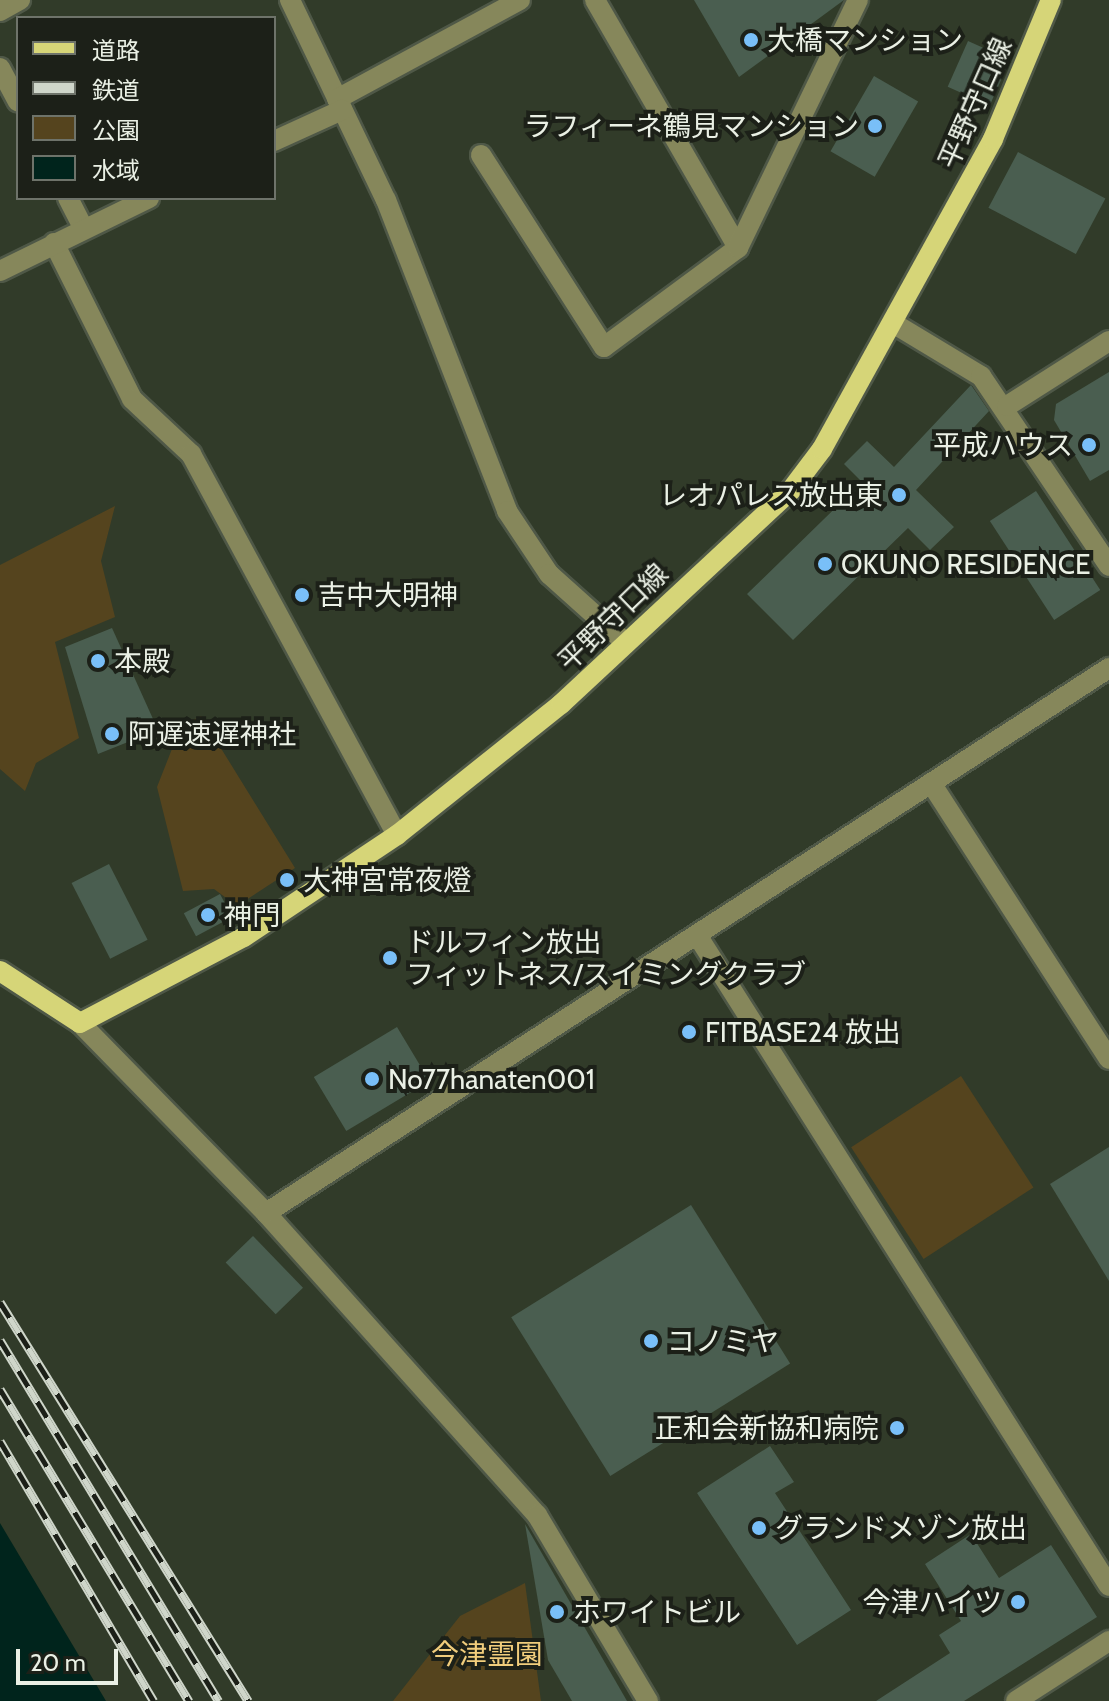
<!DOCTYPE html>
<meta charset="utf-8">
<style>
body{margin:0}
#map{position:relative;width:1109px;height:1701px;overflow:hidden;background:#313b29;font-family:Cabin,"Noto Sans JP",sans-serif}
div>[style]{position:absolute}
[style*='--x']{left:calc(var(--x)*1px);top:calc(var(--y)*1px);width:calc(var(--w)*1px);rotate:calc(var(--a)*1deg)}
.green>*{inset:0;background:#55441e;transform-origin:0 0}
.water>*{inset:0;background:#00241c}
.building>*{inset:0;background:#4a5e50;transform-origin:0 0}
.roads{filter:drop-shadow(2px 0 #4f5847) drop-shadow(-2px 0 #4f5847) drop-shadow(0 2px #4f5847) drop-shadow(0 -2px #4f5847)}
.minor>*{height:20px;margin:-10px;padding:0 10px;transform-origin:10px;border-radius:10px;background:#86875b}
.major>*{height:20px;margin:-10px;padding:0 10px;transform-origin:10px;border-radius:10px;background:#d6d578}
.rail>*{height:9px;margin-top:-4.5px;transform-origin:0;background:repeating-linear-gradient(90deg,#1c2018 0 18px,#cfd6ca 0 36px);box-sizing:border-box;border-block:2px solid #cfd6ca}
.dots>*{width:22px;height:22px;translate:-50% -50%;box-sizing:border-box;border:4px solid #1c2018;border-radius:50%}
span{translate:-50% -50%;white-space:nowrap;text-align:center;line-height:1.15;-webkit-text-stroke:8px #1c2018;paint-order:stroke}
.poi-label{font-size:28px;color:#eaf0e5}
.left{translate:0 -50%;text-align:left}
.right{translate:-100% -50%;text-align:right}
.street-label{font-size:28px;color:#eaf0e5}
.park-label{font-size:28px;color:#f1cd7c}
.legend{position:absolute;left:16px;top:16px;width:260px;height:184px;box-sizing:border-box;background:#1c2018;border:2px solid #6e736a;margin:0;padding:10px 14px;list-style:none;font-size:24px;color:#eaf0e5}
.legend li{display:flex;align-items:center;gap:16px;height:40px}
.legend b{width:40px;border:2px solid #6e736a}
.scale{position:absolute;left:16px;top:1649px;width:102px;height:36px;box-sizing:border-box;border:4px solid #eaf0e5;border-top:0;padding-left:10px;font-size:24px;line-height:28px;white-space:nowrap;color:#eaf0e5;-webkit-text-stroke:6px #1c2018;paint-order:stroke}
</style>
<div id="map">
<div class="green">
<i style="clip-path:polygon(115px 506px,101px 561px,115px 617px,55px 642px,79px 738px,36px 763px,25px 791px,0 769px,0 565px)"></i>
<i style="clip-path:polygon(201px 716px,295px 868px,237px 906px,214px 889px,183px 891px,157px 787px,181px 726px)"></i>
<i style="left:961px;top:1076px;width:133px;height:131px;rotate:57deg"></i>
<i style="clip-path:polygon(525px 1583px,541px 1701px,393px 1701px,460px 1616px)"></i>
</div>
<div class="water">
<i style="clip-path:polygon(0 1523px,106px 1701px,0 1701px)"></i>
</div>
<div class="building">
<i style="clip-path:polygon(694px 0,844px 0,739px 77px)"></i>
<i style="left:968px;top:41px;width:46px;height:50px;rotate:24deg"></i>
<i style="left:874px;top:76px;width:51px;height:87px;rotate:30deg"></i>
<i style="left:1018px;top:152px;width:99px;height:63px;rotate:28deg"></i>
<i style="clip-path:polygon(1109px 372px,1109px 470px,1090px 481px,1054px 420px,1056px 404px)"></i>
<i style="clip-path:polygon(971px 385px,989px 411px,916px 490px,954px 527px,930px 550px,908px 528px,793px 640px,747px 594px,862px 482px,844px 464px,867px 441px,894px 467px)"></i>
<i style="left:1036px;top:491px;width:118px;height:55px;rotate:57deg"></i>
<i style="clip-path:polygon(112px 628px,158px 730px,98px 754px,65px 647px)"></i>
<i style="left:109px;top:864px;width:85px;height:42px;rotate:63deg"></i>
<i style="left:220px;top:894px;width:26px;height:41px;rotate:62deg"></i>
<i style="left:397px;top:1027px;width:63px;height:97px;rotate:59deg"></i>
<i style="clip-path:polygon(1109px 1147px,1109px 1281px,1050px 1184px)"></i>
<i style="left:691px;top:1205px;width:187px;height:212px;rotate:58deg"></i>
<i style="left:253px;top:1236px;width:72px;height:38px;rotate:46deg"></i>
<i style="clip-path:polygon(770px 1446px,794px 1482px,775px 1493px,851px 1610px,797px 1645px,697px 1493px)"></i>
<i style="clip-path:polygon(525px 1524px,627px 1701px,572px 1701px,548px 1660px)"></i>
<i style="clip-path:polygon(971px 1534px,999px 1578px,1051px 1545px,1097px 1617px,964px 1701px,876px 1701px,950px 1653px,939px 1635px,961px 1621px,925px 1564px)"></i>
</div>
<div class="roads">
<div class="minor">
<i style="--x:290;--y:0;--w:222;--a:64.4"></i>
<i style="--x:386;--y:200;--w:334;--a:68.7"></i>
<i style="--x:507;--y:511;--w:76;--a:56.3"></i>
<i style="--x:549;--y:574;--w:103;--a:41.9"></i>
<i style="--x:595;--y:0;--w:286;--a:60"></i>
<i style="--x:0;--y:11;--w:23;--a:-29"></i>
<i style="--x:0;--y:68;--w:38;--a:62"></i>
<i style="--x:337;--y:99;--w:208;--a:-28.4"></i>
<i style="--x:274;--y:141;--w:75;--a:-24.5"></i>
<i style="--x:481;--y:155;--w:228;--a:57.4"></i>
<i style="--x:604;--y:347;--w:167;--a:-36.5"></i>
<i style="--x:738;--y:248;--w:276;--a:-64.2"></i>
<i style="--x:68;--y:198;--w:34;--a:63"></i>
<i style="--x:54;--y:243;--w:174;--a:63.4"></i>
<i style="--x:132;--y:399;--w:81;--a:43"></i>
<i style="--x:191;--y:454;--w:433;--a:61.6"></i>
<i style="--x:0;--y:271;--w:166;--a:-26.1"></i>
<i style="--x:893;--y:323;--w:103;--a:31.1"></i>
<i style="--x:981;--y:376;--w:229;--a:56"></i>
<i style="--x:1007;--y:406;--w:121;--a:-32.5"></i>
<i style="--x:931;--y:783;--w:328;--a:57.2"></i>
<i style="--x:697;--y:935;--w:770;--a:57.67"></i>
<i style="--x:80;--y:1023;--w:266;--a:45.6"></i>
<i style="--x:266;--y:1213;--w:406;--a:48.1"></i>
<i style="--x:537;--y:1515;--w:217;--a:59.2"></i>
<i style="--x:266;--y:1213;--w:1004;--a:-32.88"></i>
<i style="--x:1016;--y:1701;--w:111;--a:-32.8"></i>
</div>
<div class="major">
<i style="--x:0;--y:971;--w:95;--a:33"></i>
<i style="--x:80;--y:1023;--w:185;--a:-27.7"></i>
<i style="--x:244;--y:937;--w:184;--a:-33.7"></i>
<i style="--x:397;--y:835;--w:210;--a:-38.6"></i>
<i style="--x:561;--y:704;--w:314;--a:-42.9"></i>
<i style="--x:791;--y:490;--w:51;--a:-52.9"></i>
<i style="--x:822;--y:449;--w:354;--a:-61.1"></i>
<i style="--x:993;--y:139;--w:151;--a:-67.4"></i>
</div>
</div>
<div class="rail">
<i style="--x:0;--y:1302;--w:470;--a:58.1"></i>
<i style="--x:0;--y:1340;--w:422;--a:58.8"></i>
<i style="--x:0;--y:1389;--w:365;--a:58.8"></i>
<i style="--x:0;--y:1441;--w:302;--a:59.4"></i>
</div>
<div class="dots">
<i style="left:751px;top:40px;background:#79bff8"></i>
<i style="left:875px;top:126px;background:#79bff8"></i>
<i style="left:1089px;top:445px;background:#79bff8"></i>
<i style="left:899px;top:495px;background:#79bff8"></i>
<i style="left:825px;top:564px;background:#79bff8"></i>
<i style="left:302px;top:595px;background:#79bff8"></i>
<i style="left:98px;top:661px;background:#79bff8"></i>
<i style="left:112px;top:734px;background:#79bff8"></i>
<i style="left:287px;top:880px;background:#79bff8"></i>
<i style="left:208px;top:915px;background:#79bff8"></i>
<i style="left:390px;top:958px;background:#79bff8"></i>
<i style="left:689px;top:1032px;background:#79bff8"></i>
<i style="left:372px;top:1079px;background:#79bff8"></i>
<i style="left:651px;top:1341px;background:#79bff8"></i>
<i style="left:897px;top:1428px;background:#79bff8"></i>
<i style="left:759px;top:1528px;background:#79bff8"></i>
<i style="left:1018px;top:1602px;background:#79bff8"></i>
<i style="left:557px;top:1612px;background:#79bff8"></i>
</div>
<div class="poi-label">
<span class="left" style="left:767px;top:40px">大橋マンション</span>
<span class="right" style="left:859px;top:126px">ラフィーネ鶴見マンション</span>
<span class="right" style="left:1073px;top:445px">平成ハウス</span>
<span class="right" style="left:883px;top:495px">レオパレス放出東</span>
<span class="left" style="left:841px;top:564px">OKUNO RESIDENCE</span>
<span class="left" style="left:318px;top:595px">吉中大明神</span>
<span class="left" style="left:114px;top:661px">本殿</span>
<span class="left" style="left:128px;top:734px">阿遅速遅神社</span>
<span class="left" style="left:303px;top:880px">大神宮常夜燈</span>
<span class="left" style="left:224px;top:915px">神門</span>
<span class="left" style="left:406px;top:958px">ドルフィン放出<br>フィットネス/スイミングクラブ</span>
<span class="left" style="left:705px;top:1032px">FITBASE24 放出</span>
<span class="left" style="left:388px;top:1079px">No77hanaten001</span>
<span class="left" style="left:667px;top:1341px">コノミヤ</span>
<span class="right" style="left:879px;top:1428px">正和会新協和病院</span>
<span class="left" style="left:775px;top:1528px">グランドメゾン放出</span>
<span class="right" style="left:1002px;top:1602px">今津ハイツ</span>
<span class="left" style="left:573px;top:1612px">ホワイトビル</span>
</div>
<div class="street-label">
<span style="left:975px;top:103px;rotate:-66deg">平野守口線</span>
<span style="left:613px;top:617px;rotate:-44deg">平野守口線</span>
</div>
<div class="park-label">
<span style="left:487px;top:1654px">今津霊園</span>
</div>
<ul class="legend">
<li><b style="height:10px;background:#d6d578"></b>道路</li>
<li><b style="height:10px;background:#cfd6ca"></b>鉄道</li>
<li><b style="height:22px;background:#55441e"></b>公園</li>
<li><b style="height:22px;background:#00241c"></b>水域</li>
</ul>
<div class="scale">20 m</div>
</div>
